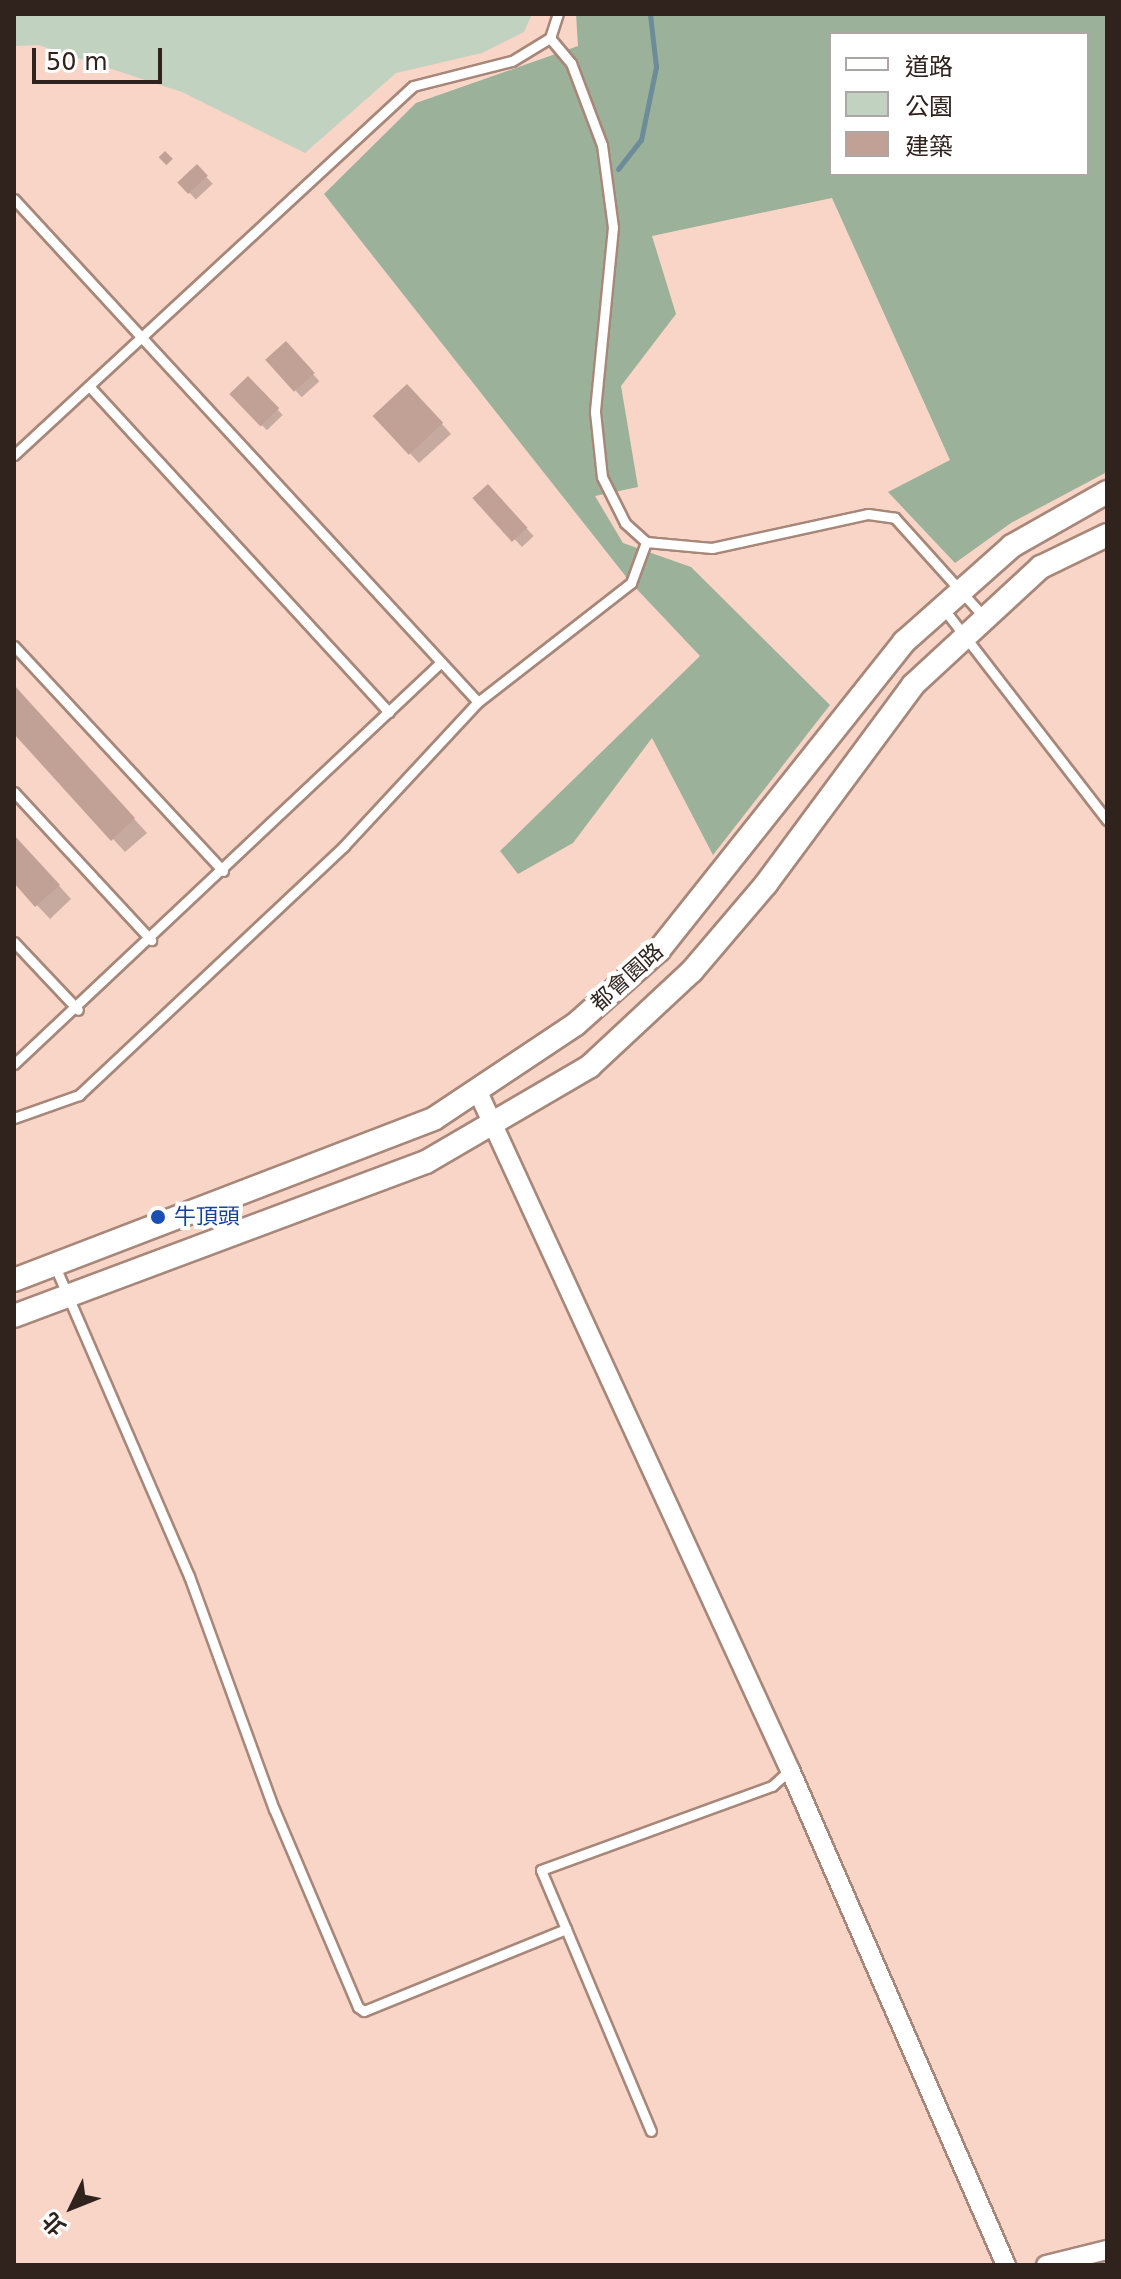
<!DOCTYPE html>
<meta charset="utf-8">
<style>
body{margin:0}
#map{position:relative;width:1121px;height:2279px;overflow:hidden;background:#f9d5c7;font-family:"DejaVu Sans","Noto Sans TC",sans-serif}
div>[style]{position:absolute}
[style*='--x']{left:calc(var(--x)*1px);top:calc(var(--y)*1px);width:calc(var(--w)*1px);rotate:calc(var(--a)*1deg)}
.green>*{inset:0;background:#c1d2c0}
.forest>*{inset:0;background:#9bb19a}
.shadow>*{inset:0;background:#0003;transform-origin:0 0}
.stream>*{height:5px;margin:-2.5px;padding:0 2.5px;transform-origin:2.5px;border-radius:2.5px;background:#6c8c99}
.building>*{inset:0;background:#c1a196;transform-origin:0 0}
.roads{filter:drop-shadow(2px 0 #a78779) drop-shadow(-2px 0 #a78779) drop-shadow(0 2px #a78779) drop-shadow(0 -2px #a78779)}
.service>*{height:9px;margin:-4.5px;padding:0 4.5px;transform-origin:4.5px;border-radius:4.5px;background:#fff}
.minor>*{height:18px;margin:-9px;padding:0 9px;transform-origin:9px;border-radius:9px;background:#fff}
.tertiary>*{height:22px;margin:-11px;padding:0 11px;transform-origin:11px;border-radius:11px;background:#fff}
.dots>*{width:22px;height:22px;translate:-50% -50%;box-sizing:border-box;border:4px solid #fff;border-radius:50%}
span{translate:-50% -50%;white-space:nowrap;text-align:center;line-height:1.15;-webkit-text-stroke:8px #fff;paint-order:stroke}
.street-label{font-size:22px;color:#30231e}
.transit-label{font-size:22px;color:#164399}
.left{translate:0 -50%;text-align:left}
.frame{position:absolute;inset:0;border:16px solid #30231e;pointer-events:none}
.legend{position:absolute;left:829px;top:32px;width:260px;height:144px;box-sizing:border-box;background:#fff;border:2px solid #aca7a5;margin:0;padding:10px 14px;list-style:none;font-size:24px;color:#30231e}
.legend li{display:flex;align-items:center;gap:16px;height:40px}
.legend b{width:40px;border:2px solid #aca7a5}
.north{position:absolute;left:32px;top:2167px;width:80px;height:80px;-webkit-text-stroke:6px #fff;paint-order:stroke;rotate:227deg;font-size:22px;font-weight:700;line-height:32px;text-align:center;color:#30231e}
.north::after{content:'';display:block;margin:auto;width:28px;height:36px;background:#30231e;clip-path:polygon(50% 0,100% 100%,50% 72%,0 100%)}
.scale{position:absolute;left:32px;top:48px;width:130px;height:36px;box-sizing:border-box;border:4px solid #30231e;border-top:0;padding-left:10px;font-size:24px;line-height:28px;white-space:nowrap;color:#30231e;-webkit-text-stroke:6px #fff;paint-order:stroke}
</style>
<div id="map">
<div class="green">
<i style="clip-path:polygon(14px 14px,532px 14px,524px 32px,482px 53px,396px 73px,305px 153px,182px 92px,38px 45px,14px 46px)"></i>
</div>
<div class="forest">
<i style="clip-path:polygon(evenodd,576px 14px,1107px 14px,1107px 472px,1011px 523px,955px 563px,888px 492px,950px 460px,832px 198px,652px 236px,676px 314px,621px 386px,638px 487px,595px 496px,623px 543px,691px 567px,830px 705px,713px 855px,652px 738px,573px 843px,518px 874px,500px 851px,700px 656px,631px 583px,324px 194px,416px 103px,578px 46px,576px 14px,831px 34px,1087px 34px,1087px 174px,831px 174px,831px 34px)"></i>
</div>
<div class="shadow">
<i style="left:197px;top:167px;width:23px;height:23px;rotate:47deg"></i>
<i style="left:286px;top:344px;width:50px;height:24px;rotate:48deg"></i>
<i style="left:248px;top:379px;width:50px;height:22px;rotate:46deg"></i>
<i style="clip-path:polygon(417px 396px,451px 434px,419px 463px,375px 416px)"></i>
<i style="left:488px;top:487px;width:67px;height:16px;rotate:47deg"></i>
<i style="clip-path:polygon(14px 687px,147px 833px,125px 852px,14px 731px)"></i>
<i style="clip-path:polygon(14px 836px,71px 899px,50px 919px,14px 881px)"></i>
</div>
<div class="stream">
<i style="--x:618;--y:169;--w:37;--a:-52"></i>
<i style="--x:641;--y:140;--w:75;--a:-78.4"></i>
<i style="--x:656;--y:67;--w:53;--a:-96.5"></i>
</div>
<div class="building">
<i style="left:165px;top:151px;width:11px;height:9px;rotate:45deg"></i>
<i style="left:197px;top:164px;width:16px;height:27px;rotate:47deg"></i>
<i style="left:286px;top:341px;width:43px;height:28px;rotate:48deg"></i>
<i style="left:248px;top:376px;width:45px;height:26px;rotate:46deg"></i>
<i style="left:407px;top:384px;width:53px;height:47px;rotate:47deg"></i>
<i style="left:488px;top:484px;width:59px;height:21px;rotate:48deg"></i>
<i style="clip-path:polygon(14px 685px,135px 818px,111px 841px,14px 734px)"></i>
<i style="clip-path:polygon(14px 835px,60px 885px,35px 907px,14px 883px)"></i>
</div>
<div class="roads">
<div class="service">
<i style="--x:550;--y:38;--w:33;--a:50"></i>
<i style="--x:571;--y:63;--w:88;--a:69.3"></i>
<i style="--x:602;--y:145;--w:83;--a:82.4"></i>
<i style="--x:613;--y:227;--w:186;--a:95.6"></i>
<i style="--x:595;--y:412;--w:65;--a:83.9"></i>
<i style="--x:602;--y:477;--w:51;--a:63.4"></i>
<i style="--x:625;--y:523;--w:28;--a:42"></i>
<i style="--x:646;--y:542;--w:66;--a:5.2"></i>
<i style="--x:712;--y:548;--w:160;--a:-12.3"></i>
<i style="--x:868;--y:514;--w:27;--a:8"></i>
<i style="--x:895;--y:518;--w:133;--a:48"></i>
<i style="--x:14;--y:199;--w:684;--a:47.31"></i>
<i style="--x:89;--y:386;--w:443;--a:47.4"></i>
<i style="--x:14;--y:455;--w:543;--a:-42.76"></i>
<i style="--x:413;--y:86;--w:102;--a:-14.2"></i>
<i style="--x:512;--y:61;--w:44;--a:-31.2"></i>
<i style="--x:550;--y:38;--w:25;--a:-72"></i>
<i style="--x:943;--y:608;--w:268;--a:52.3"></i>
<i style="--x:14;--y:646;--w:307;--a:47.1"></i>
<i style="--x:14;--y:792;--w:202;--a:47.2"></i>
<i style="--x:14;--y:942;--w:93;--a:46.7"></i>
<i style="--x:14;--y:1064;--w:584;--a:-43.26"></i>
<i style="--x:14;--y:1118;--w:69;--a:-19.5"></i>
<i style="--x:79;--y:1095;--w:364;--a:-43.2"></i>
<i style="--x:344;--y:846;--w:197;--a:-47.1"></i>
<i style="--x:478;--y:702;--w:194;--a:-37.9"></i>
<i style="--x:631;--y:583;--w:44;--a:-69.9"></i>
<i style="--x:54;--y:1264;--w:340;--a:66.6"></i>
<i style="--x:189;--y:1576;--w:248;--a:70"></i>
<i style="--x:274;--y:1809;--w:215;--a:67"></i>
<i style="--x:358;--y:2007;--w:7;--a:34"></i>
<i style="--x:364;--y:2011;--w:218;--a:-22.1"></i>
<i style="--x:566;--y:1929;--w:219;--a:67.2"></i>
<i style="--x:566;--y:1929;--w:64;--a:-113"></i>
<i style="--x:541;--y:1870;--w:246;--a:-20"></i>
<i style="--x:772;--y:1786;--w:24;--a:-42"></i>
</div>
<div class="minor">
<i style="--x:478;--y:1092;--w:746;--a:65.29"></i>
<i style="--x:790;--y:1770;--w:540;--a:66.43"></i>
<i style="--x:1046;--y:2265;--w:63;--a:-13.8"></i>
</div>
<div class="tertiary">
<i style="--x:14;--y:1280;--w:451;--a:-21"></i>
<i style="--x:435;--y:1118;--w:169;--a:-33.7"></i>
<i style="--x:576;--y:1024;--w:111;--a:-41.7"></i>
<i style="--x:659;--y:950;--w:394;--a:-51.5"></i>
<i style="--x:904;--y:642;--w:144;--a:-41.6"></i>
<i style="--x:1012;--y:546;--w:109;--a:-29.6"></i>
<i style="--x:14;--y:1316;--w:440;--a:-20.5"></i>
<i style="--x:426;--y:1162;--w:190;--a:-30.3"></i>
<i style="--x:590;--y:1066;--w:139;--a:-43"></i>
<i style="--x:692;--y:971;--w:114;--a:-49.6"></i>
<i style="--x:766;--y:884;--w:247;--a:-53.5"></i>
<i style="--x:913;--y:685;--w:174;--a:-42.7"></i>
<i style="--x:1041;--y:567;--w:73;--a:-25.9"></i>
</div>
</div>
<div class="dots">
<i style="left:158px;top:1217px;background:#1a4fb4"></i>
</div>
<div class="street-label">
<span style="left:627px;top:977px;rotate:-42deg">都會園路</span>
</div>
<div class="transit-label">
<span class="left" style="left:174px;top:1217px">牛頂頭</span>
</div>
<div class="frame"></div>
<ul class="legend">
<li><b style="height:10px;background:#fff"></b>道路</li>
<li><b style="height:22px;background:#c1d2c0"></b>公園</li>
<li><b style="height:22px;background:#c1a196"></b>建築</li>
</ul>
<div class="north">北</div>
<div class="scale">50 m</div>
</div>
